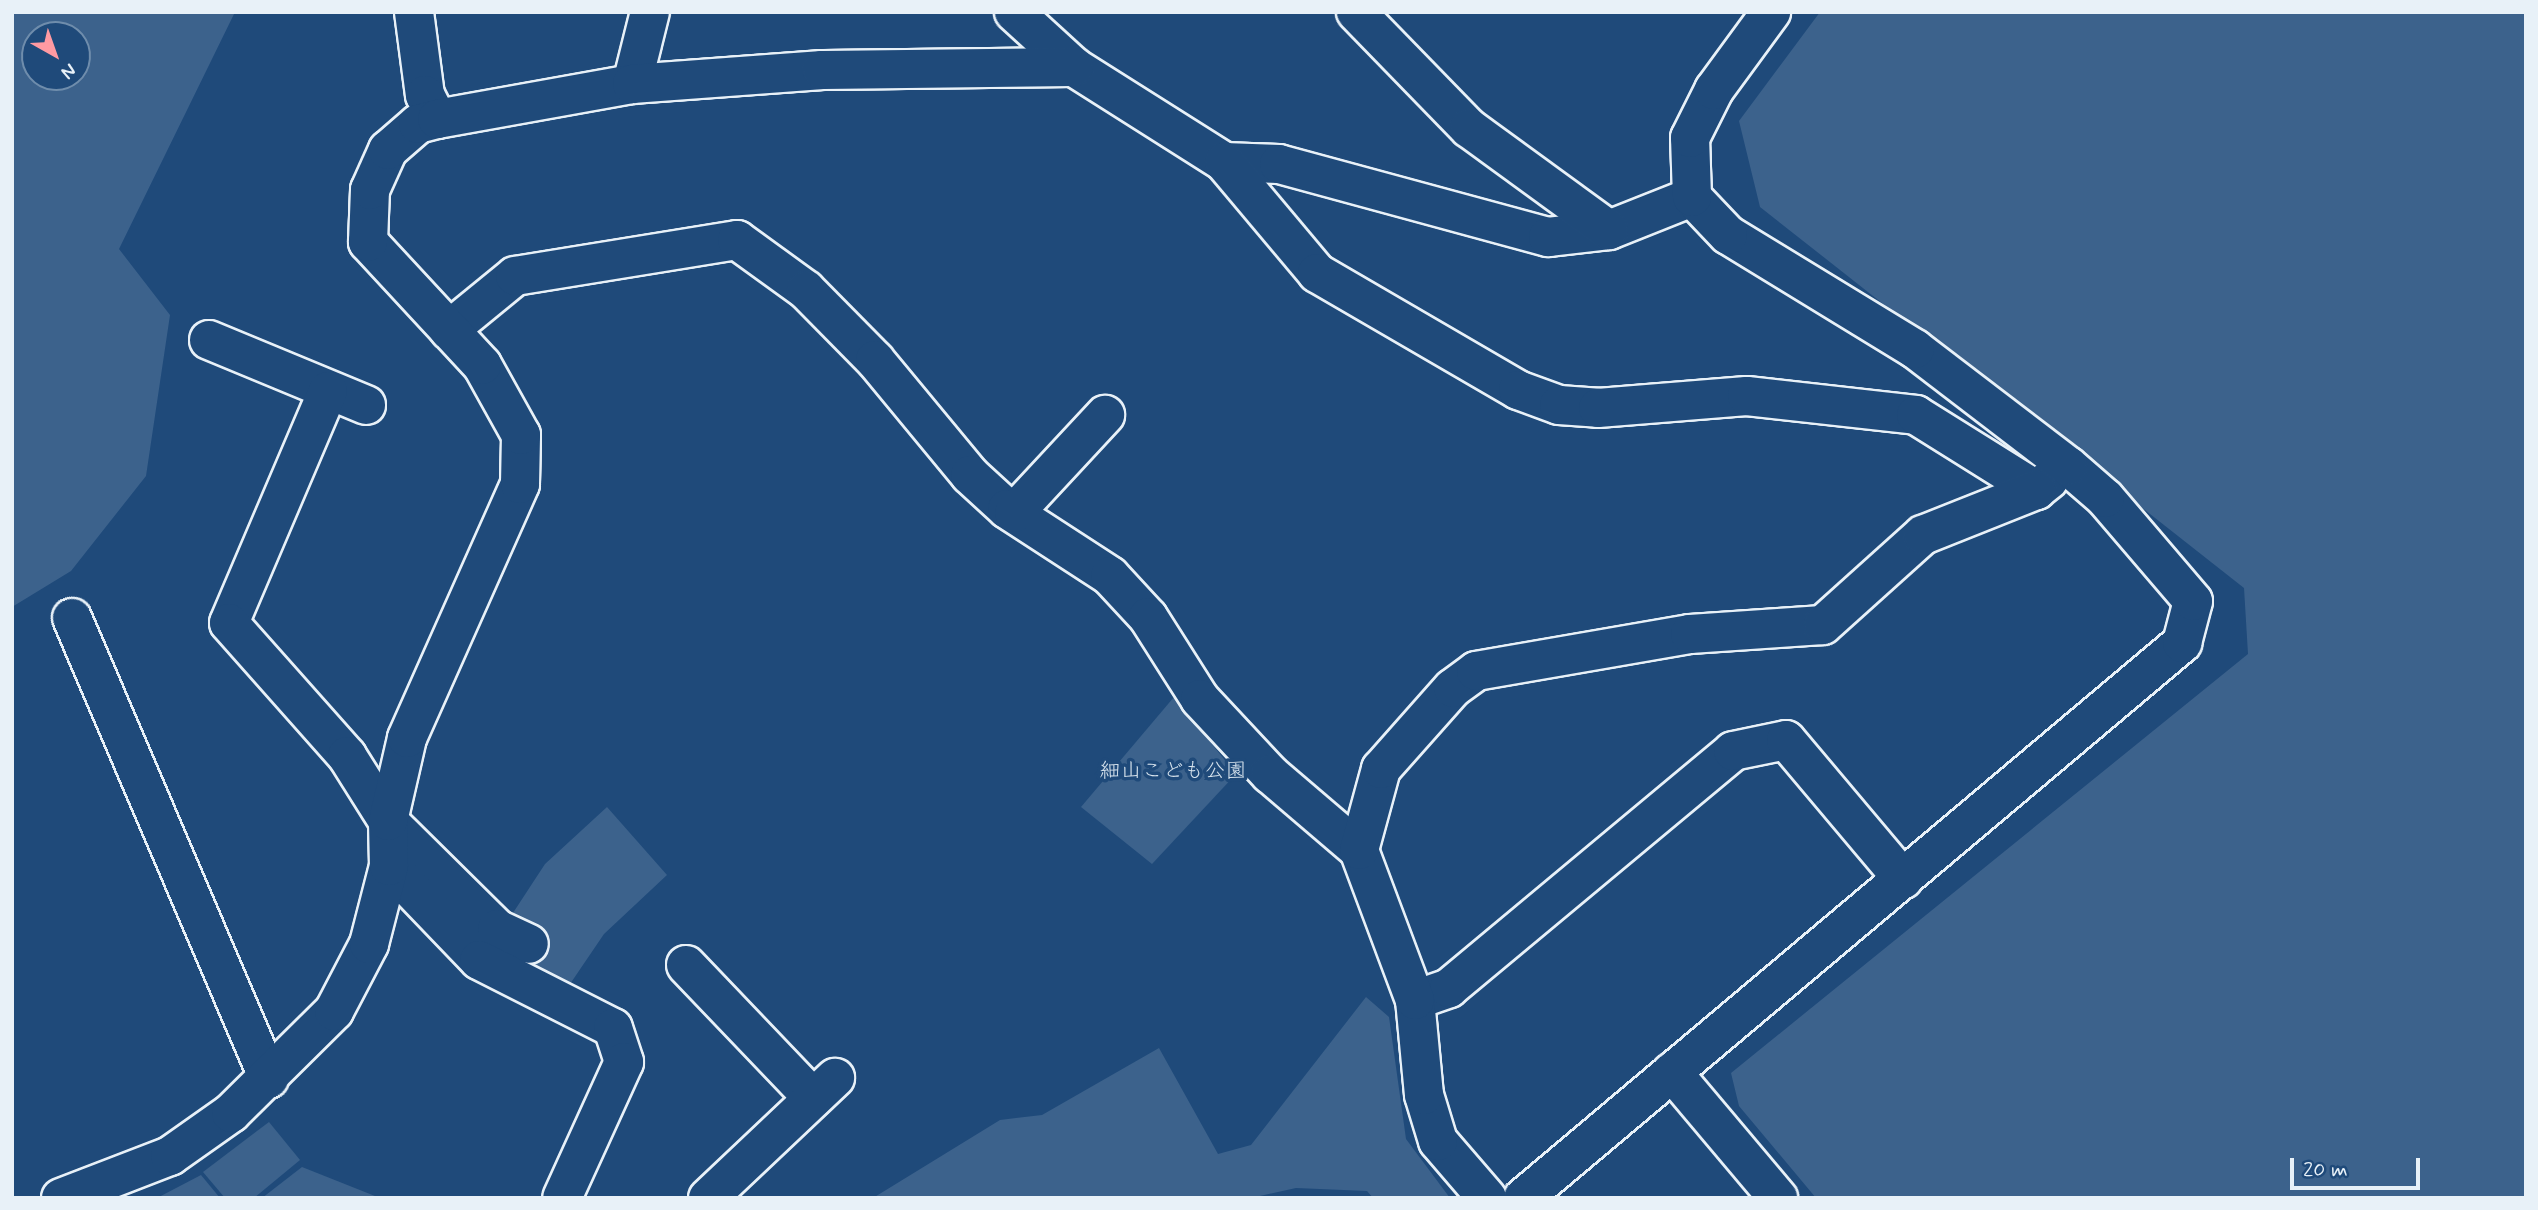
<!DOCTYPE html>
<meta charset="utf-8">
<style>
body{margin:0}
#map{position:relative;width:2538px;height:1210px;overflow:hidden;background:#1f4a7a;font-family:Mynerve,"Klee One",sans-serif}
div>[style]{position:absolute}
.green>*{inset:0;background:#3c628c}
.roads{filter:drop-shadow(2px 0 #e8f1f8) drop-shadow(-2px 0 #e8f1f8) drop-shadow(0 2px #e8f1f8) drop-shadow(0 -2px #e8f1f8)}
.minor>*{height:38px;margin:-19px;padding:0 19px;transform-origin:19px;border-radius:19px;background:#1f4a7a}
span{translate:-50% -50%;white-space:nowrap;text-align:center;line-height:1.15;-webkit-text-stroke:7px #1f4a7a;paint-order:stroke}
.park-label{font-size:21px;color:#d7e3ed}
.frame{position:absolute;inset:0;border:14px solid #e8f1f8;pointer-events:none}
.north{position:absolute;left:21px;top:21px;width:70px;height:70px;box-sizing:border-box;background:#1f4a7a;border:2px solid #6f8dac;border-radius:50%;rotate:140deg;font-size:19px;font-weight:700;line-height:28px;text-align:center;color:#e8f1f8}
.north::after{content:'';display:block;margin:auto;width:24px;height:32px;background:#ff9aa2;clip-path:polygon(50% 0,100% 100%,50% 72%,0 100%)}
.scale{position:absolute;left:2290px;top:1158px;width:130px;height:32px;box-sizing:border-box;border:4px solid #e8f1f8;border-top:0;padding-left:9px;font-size:21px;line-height:24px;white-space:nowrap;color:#e8f1f8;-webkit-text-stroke:5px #1f4a7a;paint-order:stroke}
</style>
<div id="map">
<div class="green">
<div style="clip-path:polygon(evenodd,12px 12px,235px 12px,119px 249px,170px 315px,146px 476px,71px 571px,12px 607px,12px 12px,77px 35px,77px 77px,35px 77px,35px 35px,77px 35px)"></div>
<div style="clip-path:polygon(1820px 12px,2526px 12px,2526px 1198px,1816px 1198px,1739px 1106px,1731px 1073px,2248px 654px,2244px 588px,1760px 207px,1739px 121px)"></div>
<div style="clip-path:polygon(1174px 697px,1236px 774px,1152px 864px,1081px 807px)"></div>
<div style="clip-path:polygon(607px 807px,667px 875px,604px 934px,568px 987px,524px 969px,539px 937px,509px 919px,545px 864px)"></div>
<div style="clip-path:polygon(1366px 997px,1389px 1017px,1406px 1139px,1450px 1198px,1373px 1198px,1367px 1191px,1296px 1188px,1251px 1198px,873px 1198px,1000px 1120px,1042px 1115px,1159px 1048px,1218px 1154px,1251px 1145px)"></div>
<div style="clip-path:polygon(269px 1122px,300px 1160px,254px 1198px,225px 1198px,203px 1172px)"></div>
<div style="clip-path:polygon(302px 1167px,380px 1198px,262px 1198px)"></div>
<div style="clip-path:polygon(201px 1175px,220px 1198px,157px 1198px)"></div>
</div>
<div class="roads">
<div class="minor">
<div style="left:414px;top:12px;width:84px;rotate:82.5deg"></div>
<div style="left:425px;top:95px;width:27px;rotate:63deg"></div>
<div style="left:1014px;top:12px;width:81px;rotate:42.5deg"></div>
<div style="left:1074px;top:67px;width:178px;rotate:32.3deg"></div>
<div style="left:1224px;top:162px;width:55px;rotate:2.1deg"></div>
<div style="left:1279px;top:164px;width:279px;rotate:15.2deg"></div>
<div style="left:1548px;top:237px;width:61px;rotate:-6.5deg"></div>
<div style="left:1609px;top:230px;width:89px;rotate:-21.7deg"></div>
<div style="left:1356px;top:12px;width:162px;rotate:45.8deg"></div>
<div style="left:1469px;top:128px;width:173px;rotate:36.1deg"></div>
<div style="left:632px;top:84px;width:74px;rotate:-76deg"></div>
<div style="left:1224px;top:162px;width:145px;rotate:50deg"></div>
<div style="left:1317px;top:273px;width:233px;rotate:30.2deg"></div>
<div style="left:1518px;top:390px;width:44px;rotate:20.1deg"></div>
<div style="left:1559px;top:405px;width:39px;rotate:4deg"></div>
<div style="left:1598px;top:408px;width:149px;rotate:-4.6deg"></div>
<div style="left:1747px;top:396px;width:170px;rotate:6.4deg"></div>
<div style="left:1916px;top:415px;width:142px;rotate:32deg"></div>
<div style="left:2036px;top:490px;width:16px;rotate:-38deg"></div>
<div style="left:449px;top:330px;width:85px;rotate:-39.3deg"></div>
<div style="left:515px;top:276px;width:225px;rotate:-9.2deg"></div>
<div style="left:737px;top:240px;width:85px;rotate:35.9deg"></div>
<div style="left:806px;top:290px;width:98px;rotate:45.4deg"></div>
<div style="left:875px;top:360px;width:149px;rotate:50.4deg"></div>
<div style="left:970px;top:475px;width:50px;rotate:42.6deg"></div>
<div style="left:1007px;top:509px;width:123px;rotate:33deg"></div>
<div style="left:1110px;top:576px;width:56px;rotate:47.2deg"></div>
<div style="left:1148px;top:617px;width:97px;rotate:57.6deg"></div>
<div style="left:1200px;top:699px;width:103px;rotate:47deg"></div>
<div style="left:1270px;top:774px;width:117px;rotate:40.5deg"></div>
<div style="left:209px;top:340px;width:170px;rotate:22.5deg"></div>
<div style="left:328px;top:391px;width:252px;rotate:113.1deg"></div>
<div style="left:229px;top:623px;width:178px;rotate:48.4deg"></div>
<div style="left:347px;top:756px;width:77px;rotate:57.8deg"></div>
<div style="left:388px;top:821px;width:153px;rotate:44.7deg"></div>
<div style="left:497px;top:929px;width:35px;rotate:25deg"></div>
<div style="left:1014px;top:513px;width:134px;rotate:-47.1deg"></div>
<div style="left:72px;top:618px;width:501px;rotate:66.86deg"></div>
<div style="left:389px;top:866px;width:130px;rotate:46.2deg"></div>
<div style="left:479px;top:960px;width:150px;rotate:26.9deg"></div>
<div style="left:613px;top:1028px;width:36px;rotate:72deg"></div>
<div style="left:624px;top:1062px;width:149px;rotate:114.5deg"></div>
<div style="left:686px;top:965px;width:184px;rotate:46.3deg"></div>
<div style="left:1415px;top:1000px;width:36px;rotate:-19deg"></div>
<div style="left:1449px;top:988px;width:370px;rotate:-39.8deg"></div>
<div style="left:1733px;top:751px;width:54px;rotate:-11.7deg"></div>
<div style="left:1786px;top:740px;width:182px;rotate:49.9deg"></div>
<div style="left:1672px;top:1072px;width:165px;rotate:49.9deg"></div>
<div style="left:61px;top:1198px;width:117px;rotate:-21.1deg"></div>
<div style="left:170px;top:1156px;width:75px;rotate:-35.2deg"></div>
<div style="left:231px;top:1113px;width:145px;rotate:-44.7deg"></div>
<div style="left:334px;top:1011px;width:76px;rotate:-62.4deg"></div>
<div style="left:369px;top:944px;width:81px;rotate:-75.6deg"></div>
<div style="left:389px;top:866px;width:45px;rotate:-91.3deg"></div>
<div style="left:388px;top:821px;width:85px;rotate:-77.1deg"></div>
<div style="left:407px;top:738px;width:278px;rotate:-66deg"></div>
<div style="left:520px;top:484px;width:49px;rotate:-88.8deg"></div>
<div style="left:521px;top:435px;width:80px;rotate:-119.1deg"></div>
<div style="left:482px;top:365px;width:168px;rotate:-132.8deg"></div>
<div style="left:368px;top:242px;width:52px;rotate:-87.8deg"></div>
<div style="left:370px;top:190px;width:44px;rotate:-65.8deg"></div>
<div style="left:388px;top:150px;width:40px;rotate:-41deg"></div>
<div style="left:418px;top:124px;width:20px;rotate:-15deg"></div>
<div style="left:437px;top:119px;width:198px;rotate:-10.2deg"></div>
<div style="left:632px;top:84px;width:191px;rotate:-4.2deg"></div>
<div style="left:822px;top:70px;width:252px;rotate:-0.7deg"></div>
<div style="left:708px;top:1198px;width:175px;rotate:-43.4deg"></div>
<div style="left:1487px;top:1198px;width:75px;rotate:-130.7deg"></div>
<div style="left:1438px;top:1141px;width:48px;rotate:-106.9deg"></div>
<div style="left:1424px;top:1095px;width:95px;rotate:-95.4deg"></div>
<div style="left:1415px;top:1000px;width:160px;rotate:-110.5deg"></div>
<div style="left:1359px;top:850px;width:84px;rotate:-74.8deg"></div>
<div style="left:1381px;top:769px;width:108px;rotate:-48.4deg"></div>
<div style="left:1453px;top:688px;width:29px;rotate:-36deg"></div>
<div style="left:1476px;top:671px;width:217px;rotate:-9.8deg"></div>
<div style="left:1690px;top:634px;width:133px;rotate:-3.9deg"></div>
<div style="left:1823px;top:625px;width:135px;rotate:-42deg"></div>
<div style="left:1923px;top:535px;width:122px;rotate:-21.7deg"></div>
<div style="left:1523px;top:1198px;width:862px;rotate:-40.1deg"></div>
<div style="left:2182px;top:643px;width:43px;rotate:-75.3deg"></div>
<div style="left:2193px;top:601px;width:135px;rotate:-130.5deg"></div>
<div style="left:2105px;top:498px;width:49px;rotate:-139.1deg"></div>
<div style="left:2068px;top:466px;width:193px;rotate:-142.6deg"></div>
<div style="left:1915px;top:349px;width:219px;rotate:-148.6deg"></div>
<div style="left:1728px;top:235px;width:52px;rotate:-133.5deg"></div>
<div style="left:1692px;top:197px;width:59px;rotate:-91.9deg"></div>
<div style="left:1690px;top:138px;width:54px;rotate:-63.4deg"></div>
<div style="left:1714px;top:90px;width:97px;rotate:-53.8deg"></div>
</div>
</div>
<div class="park-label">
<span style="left:1173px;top:771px">細山こども公園</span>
</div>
<div class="frame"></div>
<div class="north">N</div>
<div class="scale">20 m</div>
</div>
